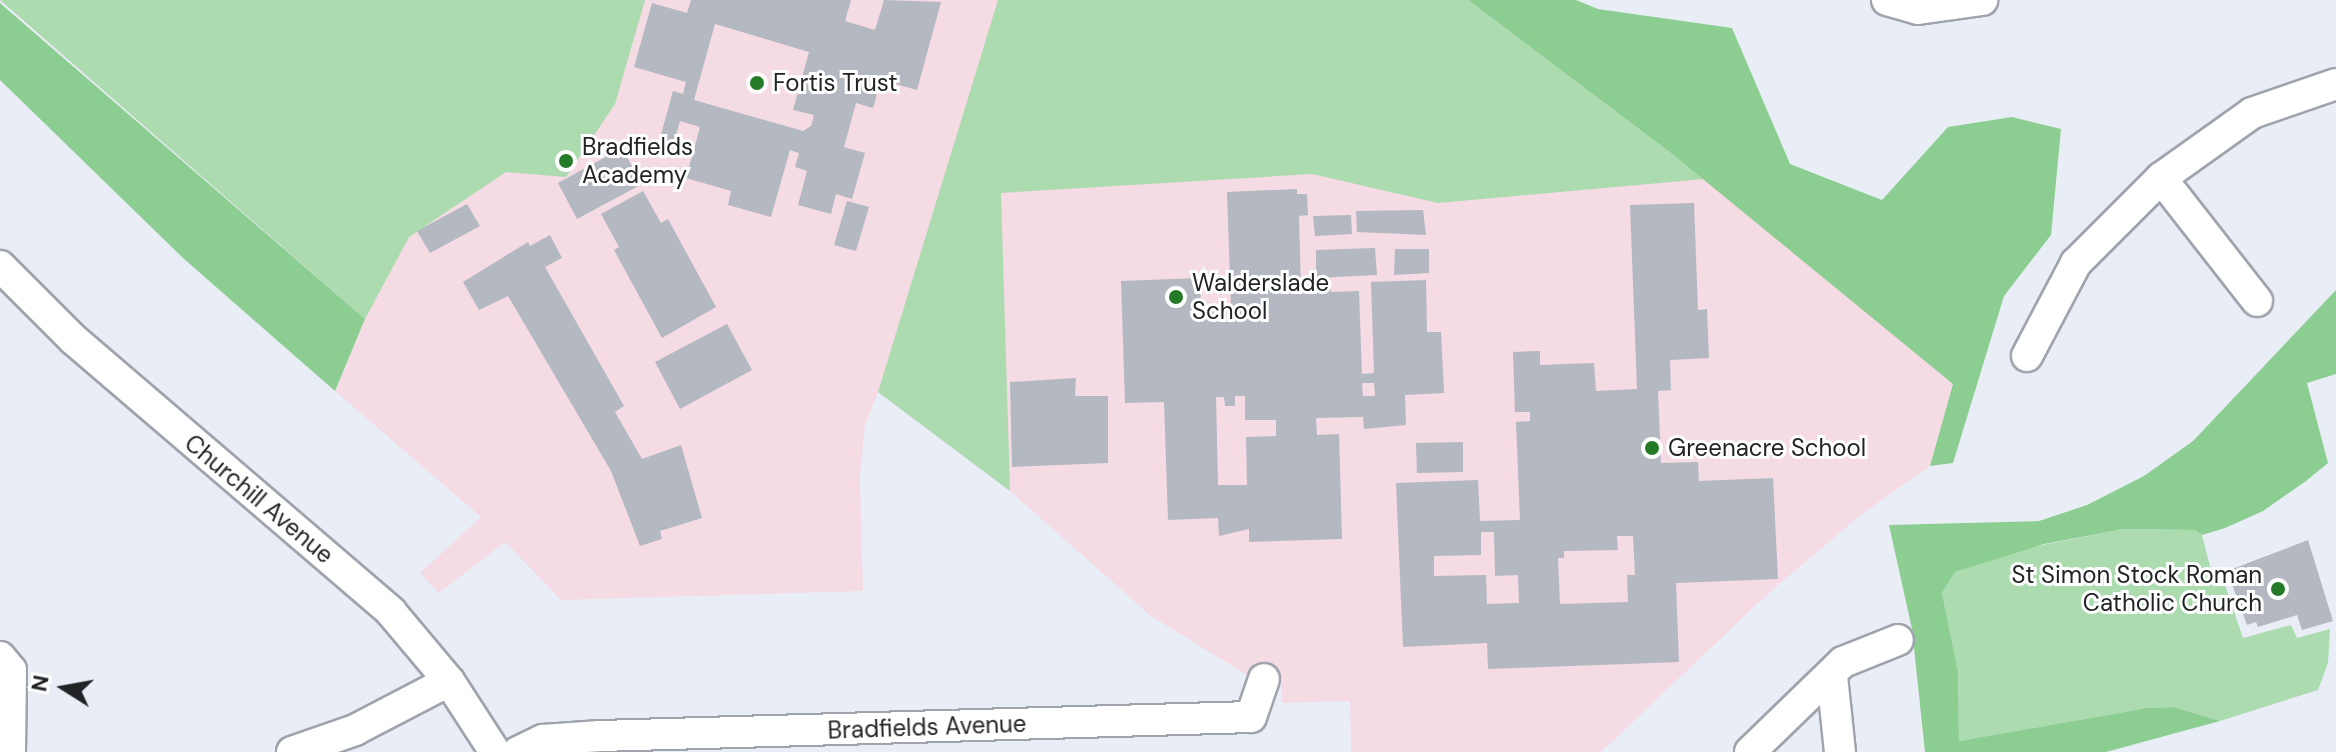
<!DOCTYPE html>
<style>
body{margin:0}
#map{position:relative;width:2336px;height:752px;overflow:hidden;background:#e9edf6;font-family:"DM Sans",sans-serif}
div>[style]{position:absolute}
.education>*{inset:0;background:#f4dbe4}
.green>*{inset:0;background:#addbb0}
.forest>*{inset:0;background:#8cce91}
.building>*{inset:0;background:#b4b8c0}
.roads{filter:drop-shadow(2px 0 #9fa3ac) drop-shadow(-2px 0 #9fa3ac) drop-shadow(0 2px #9fa3ac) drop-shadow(0 -2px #9fa3ac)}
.minor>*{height:30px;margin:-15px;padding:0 15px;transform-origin:15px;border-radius:15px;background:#fff}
.dots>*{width:22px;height:22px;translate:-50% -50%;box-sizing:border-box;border:4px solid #fff;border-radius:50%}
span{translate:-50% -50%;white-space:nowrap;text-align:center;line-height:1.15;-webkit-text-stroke:6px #fff;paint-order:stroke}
.poi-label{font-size:24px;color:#212326}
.left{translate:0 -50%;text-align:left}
.right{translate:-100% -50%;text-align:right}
.street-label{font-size:24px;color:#212326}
.north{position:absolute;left:24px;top:648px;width:80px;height:80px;-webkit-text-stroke:6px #fff;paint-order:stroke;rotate:281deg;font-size:22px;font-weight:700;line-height:32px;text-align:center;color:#212326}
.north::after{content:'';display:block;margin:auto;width:28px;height:36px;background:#212326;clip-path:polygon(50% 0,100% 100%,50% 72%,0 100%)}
</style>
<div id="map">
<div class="education">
<div style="clip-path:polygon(0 0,1468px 0,1705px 179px,1953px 384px,1930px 466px,1862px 514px,1772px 590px,1601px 752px,1351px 752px,1350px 701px,1282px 703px,1281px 676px,1247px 675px,1151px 616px,1010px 491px,878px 392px,865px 425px,860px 477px,863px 591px,561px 600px,505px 542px,439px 593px,420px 573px,481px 517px,335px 391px,365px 319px)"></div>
</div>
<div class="green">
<div style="clip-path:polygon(0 0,645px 0,615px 104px,566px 177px,506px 172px,409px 237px,365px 319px)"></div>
<div style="clip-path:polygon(998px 0,1468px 0,1705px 179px,1438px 203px,1312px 174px,1001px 193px,1010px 491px,878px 392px)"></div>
<div style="clip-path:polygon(2124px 529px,2195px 530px,2202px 535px,2213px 578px,2222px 576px,2243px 638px,2291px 625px,2297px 638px,2330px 629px,2328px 663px,2318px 690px,2220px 721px,2174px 707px,2147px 708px,1959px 741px,1958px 671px,1942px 593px,1955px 572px,2016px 550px)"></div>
</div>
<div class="forest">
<div style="clip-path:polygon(1468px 0,1576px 0,1598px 9px,1732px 28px,1790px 164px,1882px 200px,1948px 127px,2012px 117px,2061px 129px,2051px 235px,2004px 296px,1953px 463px,1930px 466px,1953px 384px,1676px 157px)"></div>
<div style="clip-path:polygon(0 3px,365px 319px,335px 391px,183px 258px,0 80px)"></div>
<div style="clip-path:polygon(2336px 290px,2336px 374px,2307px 383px,2328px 463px,2306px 481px,2263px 511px,2225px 528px,2202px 535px,2195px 530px,2124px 529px,2044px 544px,1955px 572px,1942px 593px,1958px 671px,1959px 741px,2147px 708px,2174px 707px,2220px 721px,2106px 752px,1925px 752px,1912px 629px,1889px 525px,2039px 521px,2087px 505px,2144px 476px,2193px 441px)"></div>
</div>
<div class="building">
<div style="clip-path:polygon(evenodd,691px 0,851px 0,845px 21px,875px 30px,884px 0,941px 2px,917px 90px,881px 80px,873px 108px,856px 103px,844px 147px,865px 153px,852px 199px,836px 194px,831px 214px,798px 205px,807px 171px,795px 167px,799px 153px,790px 150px,771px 217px,728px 205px,731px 191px,686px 178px,700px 127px,680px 121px,673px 146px,659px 142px,673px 91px,683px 94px,686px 82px,634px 67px,652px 3px,687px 13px,691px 0,715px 24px,809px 52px,793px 110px,814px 115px,811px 126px,803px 131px,694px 100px,715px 24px)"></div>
<div style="clip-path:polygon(622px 148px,642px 184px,577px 219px,558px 183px)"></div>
<div style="clip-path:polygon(evenodd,1297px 189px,1297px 194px,1307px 194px,1308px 215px,1299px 216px,1301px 293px,1311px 292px,1311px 285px,1330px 284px,1331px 292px,1359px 291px,1362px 374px,1374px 373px,1371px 282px,1426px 280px,1427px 332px,1441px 332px,1444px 393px,1405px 395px,1406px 425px,1364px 429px,1363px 417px,1316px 418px,1317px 435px,1339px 434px,1342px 539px,1249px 542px,1249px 529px,1219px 536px,1218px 518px,1168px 520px,1164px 402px,1125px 403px,1121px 281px,1200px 278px,1201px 306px,1231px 305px,1227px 192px,1297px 189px,1362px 383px,1374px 383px,1375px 396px,1363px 396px,1362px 383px,1297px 189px,1235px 396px,1245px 396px,1245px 420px,1276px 420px,1276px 436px,1246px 437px,1247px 485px,1218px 485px,1216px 397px,1224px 397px,1225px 406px,1235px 406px,1235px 396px)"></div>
<div style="clip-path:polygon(643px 191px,661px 223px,668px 219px,716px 307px,662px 338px,614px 250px,619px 247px,601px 214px)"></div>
<div style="clip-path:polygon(847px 201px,869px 207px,856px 251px,834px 245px)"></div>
<div style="clip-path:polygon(evenodd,1694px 203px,1698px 310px,1707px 309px,1709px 358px,1670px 360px,1671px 390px,1658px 391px,1661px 463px,1698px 462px,1699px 481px,1773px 478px,1778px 579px,1676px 583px,1679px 662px,1488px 669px,1487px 643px,1403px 647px,1396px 483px,1478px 480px,1480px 521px,1520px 520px,1516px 422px,1530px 421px,1530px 412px,1515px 412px,1513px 352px,1540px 351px,1540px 365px,1594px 363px,1596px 391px,1637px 389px,1630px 205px,1694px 203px,1481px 532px,1494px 532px,1495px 576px,1518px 575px,1519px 603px,1487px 604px,1486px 575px,1434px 576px,1434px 556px,1481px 555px,1481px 532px,1694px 203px,1617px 536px,1633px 536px,1635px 575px,1627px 575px,1628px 602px,1560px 604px,1558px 558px,1564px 558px,1564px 551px,1618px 550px,1617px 536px)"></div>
<div style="clip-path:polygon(467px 204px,480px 226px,430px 253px,417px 231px)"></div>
<div style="clip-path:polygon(1423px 210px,1426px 235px,1357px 232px,1356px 211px)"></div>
<div style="clip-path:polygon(1351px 215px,1352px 234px,1315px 236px,1313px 216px)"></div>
<div style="clip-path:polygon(550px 235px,562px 258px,545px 267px,624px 406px,615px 412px,642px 459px,681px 445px,702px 518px,660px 531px,662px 539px,640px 546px,611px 471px,508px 296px,479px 310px,463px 282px,528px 242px,530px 246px)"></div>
<div style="clip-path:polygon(1375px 248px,1377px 275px,1316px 278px,1316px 250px)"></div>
<div style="clip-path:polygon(1395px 249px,1429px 249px,1429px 273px,1394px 275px)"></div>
<div style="clip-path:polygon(727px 324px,752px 370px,680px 409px,655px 362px)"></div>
<div style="clip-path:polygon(1076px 378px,1075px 396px,1108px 396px,1108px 463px,1012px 467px,1010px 382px)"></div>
<div style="clip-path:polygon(1463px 442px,1463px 472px,1417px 473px,1416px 443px)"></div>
<div style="clip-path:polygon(2308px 540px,2333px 621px,2302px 630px,2297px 615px,2258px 627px,2256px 622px,2247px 625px,2227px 571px)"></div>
</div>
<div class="roads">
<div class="minor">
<div style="left:1887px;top:0;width:32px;rotate:16deg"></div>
<div style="left:1918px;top:9px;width:65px;rotate:-8deg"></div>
<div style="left:2161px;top:178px;width:156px;rotate:52deg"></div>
<div style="left:0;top:266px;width:103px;rotate:45deg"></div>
<div style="left:73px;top:339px;width:419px;rotate:40.6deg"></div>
<div style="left:391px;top:612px;width:90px;rotate:50deg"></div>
<div style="left:449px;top:681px;width:85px;rotate:57.1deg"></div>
<div style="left:2027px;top:356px;width:105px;rotate:-62.2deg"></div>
<div style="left:2076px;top:263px;width:120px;rotate:-45deg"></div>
<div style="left:2161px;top:178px;width:112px;rotate:-35.5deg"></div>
<div style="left:2252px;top:113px;width:89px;rotate:-19deg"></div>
<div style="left:0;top:657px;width:17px;rotate:50deg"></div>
<div style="left:11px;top:670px;width:82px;rotate:90.7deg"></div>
<div style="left:1832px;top:676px;width:76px;rotate:84deg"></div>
<div style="left:292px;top:752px;width:67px;rotate:-19.2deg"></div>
<div style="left:355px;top:730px;width:106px;rotate:-27.5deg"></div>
<div style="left:518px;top:752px;width:28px;rotate:-26deg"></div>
<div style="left:543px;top:740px;width:57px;rotate:-4deg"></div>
<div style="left:600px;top:736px;width:651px;rotate:-1.67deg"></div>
<div style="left:1251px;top:717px;width:40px;rotate:-71.1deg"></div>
<div style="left:1750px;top:752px;width:129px;rotate:-44.1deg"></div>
<div style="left:1843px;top:662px;width:59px;rotate:-21.8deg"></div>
</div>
</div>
<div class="dots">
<div style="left:757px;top:83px;background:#247a27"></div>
<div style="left:566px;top:161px;background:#247a27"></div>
<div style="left:1176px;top:297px;background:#247a27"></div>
<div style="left:1652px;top:448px;background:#247a27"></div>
<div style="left:2278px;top:589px;background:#247a27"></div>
</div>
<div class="poi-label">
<span class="left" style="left:773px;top:83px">Fortis Trust</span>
<span class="left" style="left:582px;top:161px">Bradfields<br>Academy</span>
<span class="left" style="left:1192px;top:297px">Walderslade<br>School</span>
<span class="left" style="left:1668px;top:448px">Greenacre School</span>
<span class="right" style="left:2262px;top:589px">St Simon Stock Roman<br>Catholic Church</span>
</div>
<div class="street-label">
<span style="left:259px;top:499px;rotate:40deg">Churchill Avenue</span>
<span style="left:927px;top:727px;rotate:-2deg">Bradfields Avenue</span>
</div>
<div class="north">N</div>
</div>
